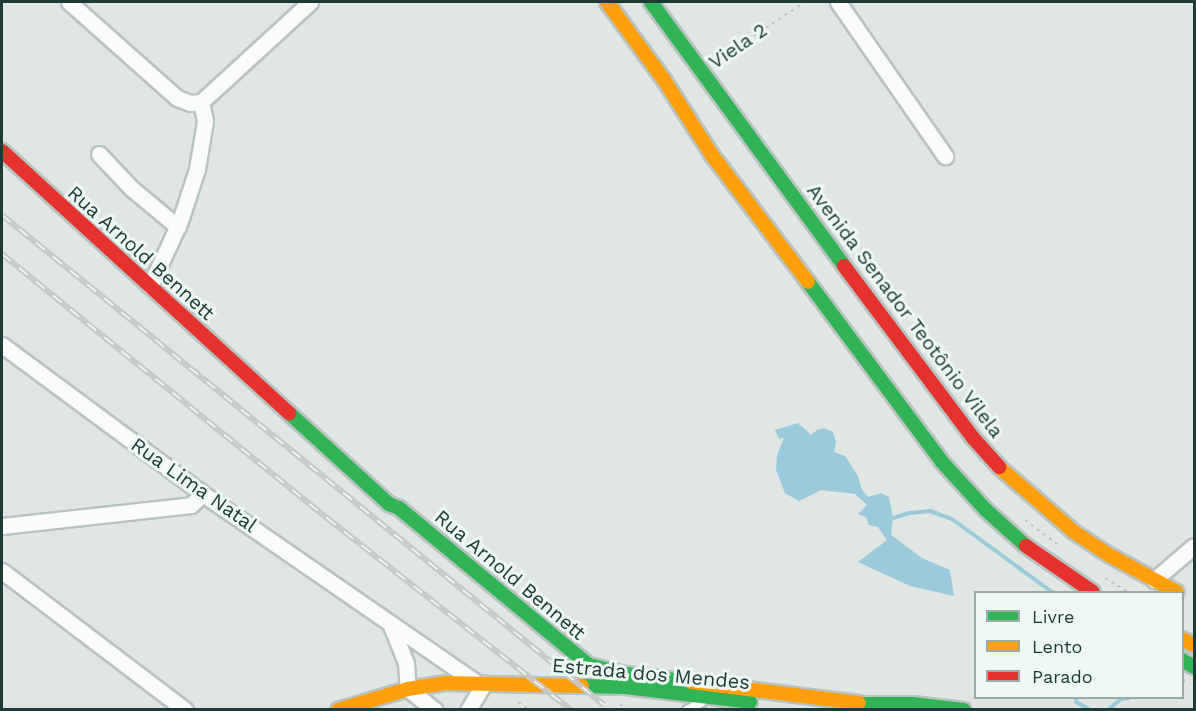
<!DOCTYPE html>
<meta charset="utf-8">
<style>
body{margin:0}
#map{position:relative;width:1196px;height:711px;overflow:hidden;background:#e0e6e4;font-family:"Work Sans",sans-serif}
div>[style]{position:absolute}
.water>*{inset:0;background:#9bcada}
.stream>*{height:4px;margin:-2px;padding:0 2px;transform-origin:2px;border-radius:2px;background:#9bcada}
.path>*{height:2px;margin-top:-1px;transform-origin:0;background:repeating-linear-gradient(90deg,#bec7c6 0 3px,transparent 0 7.5px)}
.roads{filter:drop-shadow(2px 0 #b9c3c1) drop-shadow(-2px 0 #b9c3c1) drop-shadow(0 2px #b9c3c1) drop-shadow(0 -2px #b9c3c1)}
.lane>*{height:8px;margin:-4px;padding:0 4px;transform-origin:4px;border-radius:4px;background:#fafbfb}
.street>*{height:15px;margin:-7.5px;padding:0 7.5px;transform-origin:7.5px;border-radius:7.5px;background:#fafbfb}
.fast>*{height:14px;margin:-7px;padding:0 7px;transform-origin:7px;border-radius:7px;background:#30b455}
.slow>*{height:14px;margin:-7px;padding:0 7px;transform-origin:7px;border-radius:7px;background:#ff9f0a}
.jam>*{height:14px;margin:-7px;padding:0 7px;transform-origin:7px;border-radius:7px;background:#e5322d}
.rail>*{height:6px;margin-top:-3px;transform-origin:0;background:repeating-linear-gradient(90deg,#edf7f3 0 11px,#c5c9c8 0 22px);box-sizing:border-box;border-block:2px solid #c5c9c8}
span{translate:-50% -50%;white-space:nowrap;text-align:center;line-height:1.15;-webkit-text-stroke:6px #edf7f3;paint-order:stroke}
.street-label{font-size:20px;color:#1d3a36}
.frame{position:absolute;inset:0;border:3px solid #1d3a36;pointer-events:none}
.legend{position:absolute;left:974px;top:591px;width:210px;height:108px;box-sizing:border-box;background:#edf7f3;border:2px solid #9aaba7;margin:0;padding:8px 10px;list-style:none;font-size:18px;color:#1d3a36}
.legend li{display:flex;align-items:center;gap:12px;height:30px}
.legend b{width:30px;border:2px solid #9aaba7}
</style>
<div id="map">
<div class="water">
<div style="clip-path:polygon(798px 423px,811px 435px,817px 430px,824px 428px,833px 432px,836px 442px,834px 452px,845px 456px,858px 476px,862px 490px,868px 497px,881px 493px,889px 497px,893px 518px,891px 535px,922px 558px,950px 570px,954px 596px,910px 586px,858px 562px,887px 540px,878px 527px,869px 525px,866px 517px,858px 514px,867px 505px,855px 494px,821px 490px,799px 501px,785px 493px,776px 470px,777px 455px,784px 438px,779px 439px,775px 430px)"></div>
</div>
<div class="stream">
<div style="left:893px;top:518px;width:17px;rotate:-17deg"></div>
<div style="left:909px;top:513px;width:21px;rotate:-5deg"></div>
<div style="left:930px;top:511px;width:23px;rotate:20deg"></div>
<div style="left:952px;top:519px;width:124px;rotate:36.1deg"></div>
<div style="left:1182px;top:681px;width:1px"></div>
<div style="left:1076px;top:698px;width:4px;rotate:90deg"></div>
<div style="left:1076px;top:702px;width:17px;rotate:28deg"></div>
<div style="left:1108px;top:710px;width:17px;rotate:-40deg"></div>
<div style="left:1121px;top:699px;width:8px;rotate:-7deg"></div>
</div>
<div class="path">
<div style="left:716px;top:61px;width:107px;rotate:-33.5deg"></div>
<div style="left:1025px;top:520px;width:45px;rotate:36.9deg"></div>
<div style="left:1105px;top:578px;width:27px;rotate:31deg"></div>
<div style="left:518px;top:702px;width:14px;rotate:34deg"></div>
<div style="left:620px;top:704px;width:9px;rotate:41deg"></div>
</div>
<div class="roads">
<div class="lane">
<div style="left:687px;top:710px;width:16px;rotate:-27deg"></div>
</div>
<div class="street">
<div style="left:69px;top:2px;width:144px;rotate:41.6deg"></div>
<div style="left:177px;top:98px;width:14px;rotate:21deg"></div>
<div style="left:190px;top:103px;width:11px;rotate:-5deg"></div>
<div style="left:201px;top:102px;width:148px;rotate:-42.5deg"></div>
<div style="left:838px;top:2px;width:188px;rotate:55.2deg"></div>
<div style="left:99px;top:154px;width:47px;rotate:46.7deg"></div>
<div style="left:131px;top:188px;width:61px;rotate:39.7deg"></div>
<div style="left:150px;top:286px;width:72px;rotate:-65.2deg"></div>
<div style="left:180px;top:221px;width:55px;rotate:-71.9deg"></div>
<div style="left:197px;top:169px;width:49px;rotate:-80.5deg"></div>
<div style="left:205px;top:121px;width:19px;rotate:-102deg"></div>
<div style="left:2px;top:345px;width:250px;rotate:36.5deg"></div>
<div style="left:203px;top:494px;width:331px;rotate:34.6deg"></div>
<div style="left:2px;top:526px;width:190px;rotate:-6.3deg"></div>
<div style="left:191px;top:505px;width:16px;rotate:-43deg"></div>
<div style="left:2px;top:571px;width:230px;rotate:37.2deg"></div>
<div style="left:1154px;top:580px;width:52px;rotate:-40.4deg"></div>
<div style="left:390px;top:623px;width:43px;rotate:68.2deg"></div>
<div style="left:406px;top:663px;width:26px;rotate:86deg"></div>
<div style="left:408px;top:689px;width:34px;rotate:38deg"></div>
<div style="left:468px;top:710px;width:31px;rotate:-59deg"></div>
</div>
<div class="fast">
<div style="left:651px;top:2px;width:327px;rotate:53.8deg"></div>
<div style="left:808px;top:282px;width:224px;rotate:53.3deg"></div>
<div style="left:942px;top:462px;width:65px;rotate:47.5deg"></div>
<div style="left:986px;top:510px;width:54px;rotate:42deg"></div>
<div style="left:289px;top:413px;width:135px;rotate:42.3deg"></div>
<div style="left:389px;top:504px;width:11px;rotate:22deg"></div>
<div style="left:399px;top:508px;width:246px;rotate:39.6deg"></div>
<div style="left:589px;top:665px;width:38px;rotate:14deg"></div>
<div style="left:626px;top:674px;width:65px;rotate:7deg"></div>
<div style="left:1182px;top:660px;width:14px;rotate:30deg"></div>
<div style="left:582px;top:686px;width:43px;rotate:1.3deg"></div>
<div style="left:625px;top:687px;width:126px;rotate:6.8deg"></div>
<div style="left:847px;top:704px;width:66px"></div>
<div style="left:913px;top:704px;width:51px;rotate:6.7deg"></div>
</div>
<div class="slow">
<div style="left:607px;top:2px;width:97px;rotate:53.8deg"></div>
<div style="left:664px;top:80px;width:89px;rotate:57.4deg"></div>
<div style="left:712px;top:155px;width:159px;rotate:52.9deg"></div>
<div style="left:999px;top:467px;width:99px;rotate:40.9deg"></div>
<div style="left:1074px;top:532px;width:42px;rotate:33.3deg"></div>
<div style="left:1109px;top:555px;width:77px;rotate:28.6deg"></div>
<div style="left:1182px;top:639px;width:13px;rotate:27deg"></div>
<div style="left:691px;top:682px;width:169px;rotate:7.1deg"></div>
<div style="left:338px;top:710px;width:73px;rotate:-16.7deg"></div>
<div style="left:408px;top:689px;width:39px;rotate:-9deg"></div>
<div style="left:447px;top:683px;width:135px;rotate:1.3deg"></div>
</div>
<div class="jam">
<div style="left:2px;top:151px;width:389px;rotate:42.4deg"></div>
<div style="left:844px;top:266px;width:216px;rotate:53.1deg"></div>
<div style="left:974px;top:439px;width:38px;rotate:48deg"></div>
<div style="left:1026px;top:546px;width:81px;rotate:34.5deg"></div>
</div>
</div>
<div class="rail">
<div style="left:2px;top:215px;width:776px;rotate:39.14deg"></div>
<div style="left:2px;top:254px;width:419px;rotate:39.1deg"></div>
<div style="left:327px;top:518px;width:310px;rotate:38.2deg"></div>
</div>
<div class="street-label">
<span style="left:738px;top:46px;rotate:-34deg">Viela 2</span>
<span style="left:141px;top:253px;rotate:42deg">Rua Arnold Bennett</span>
<span style="left:905px;top:311px;rotate:53deg">Avenida Senador Teotônio Vilela</span>
<span style="left:194px;top:485px;rotate:35deg">Rua Lima Natal</span>
<span style="left:510px;top:575px;rotate:40deg">Rua Arnold Bennett</span>
<span style="left:651px;top:674px;rotate:5deg">Estrada dos Mendes</span>
</div>
<div class="frame"></div>
<ul class="legend">
<li><b style="height:8px;background:#30b455"></b>Livre</li>
<li><b style="height:8px;background:#ff9f0a"></b>Lento</li>
<li><b style="height:8px;background:#e5322d"></b>Parado</li>
</ul>
</div>
